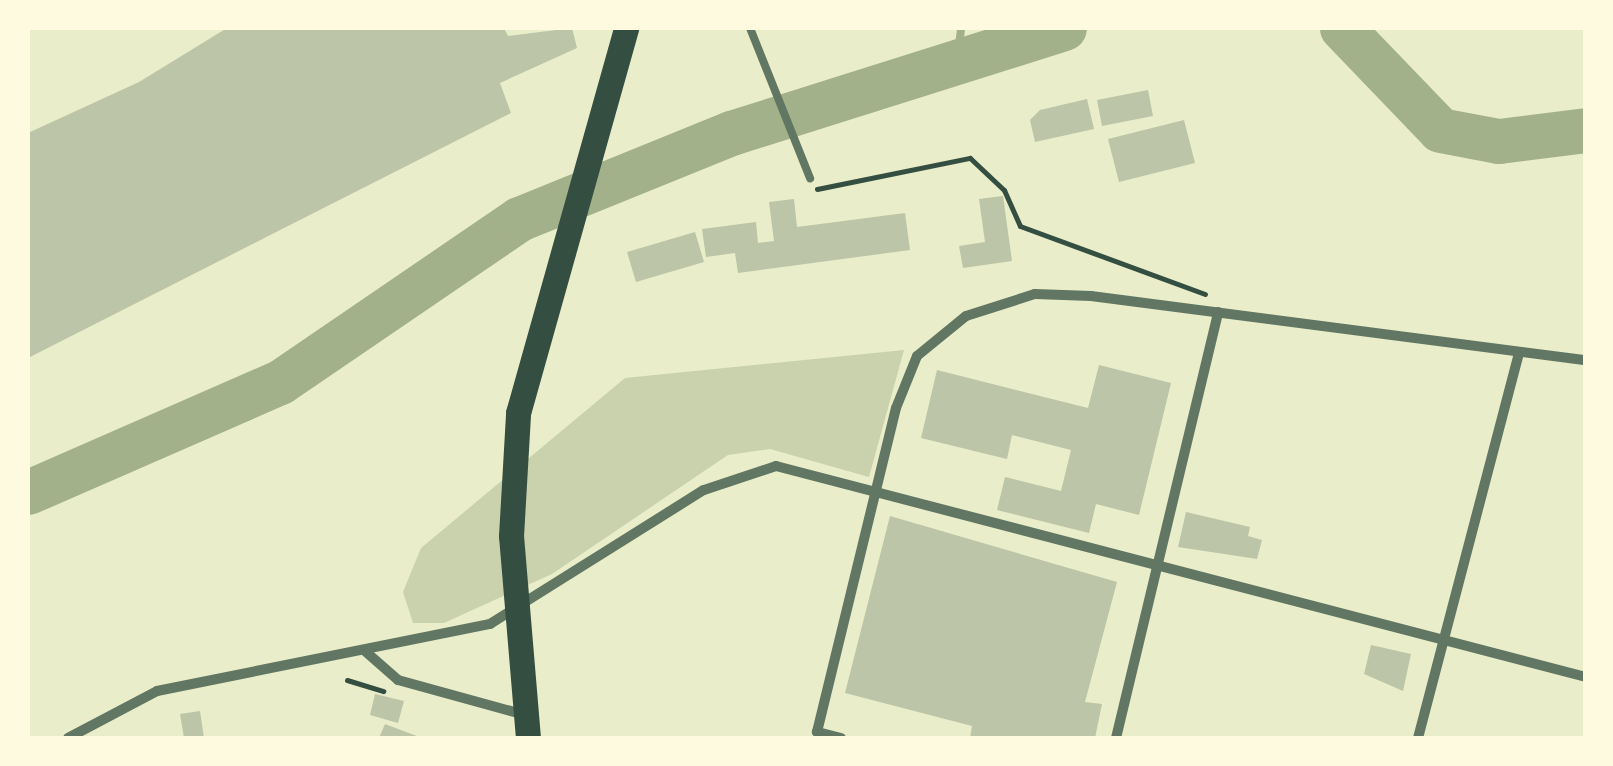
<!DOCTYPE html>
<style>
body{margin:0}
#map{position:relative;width:1613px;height:766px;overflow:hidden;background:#e9edc9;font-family:"Open Sans",sans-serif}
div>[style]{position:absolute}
.green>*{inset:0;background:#cad2ad}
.stream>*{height:8px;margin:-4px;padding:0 4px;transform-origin:4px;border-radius:4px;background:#a3b18a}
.river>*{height:45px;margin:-22.5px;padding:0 22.5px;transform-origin:22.5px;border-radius:22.5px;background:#a3b18a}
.building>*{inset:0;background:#bcc5a7}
.path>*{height:5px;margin:-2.5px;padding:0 2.5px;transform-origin:2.5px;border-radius:2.5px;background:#344e41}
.service>*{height:8px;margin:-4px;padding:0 4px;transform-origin:4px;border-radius:4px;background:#617663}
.minor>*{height:10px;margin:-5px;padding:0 5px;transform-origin:5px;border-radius:5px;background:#617663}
.primary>*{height:25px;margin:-12.5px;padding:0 12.5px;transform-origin:12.5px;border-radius:12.5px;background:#344e41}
span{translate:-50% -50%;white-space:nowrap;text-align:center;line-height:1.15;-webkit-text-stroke:8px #fefae0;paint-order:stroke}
.frame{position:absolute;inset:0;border:30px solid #fefae0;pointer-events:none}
</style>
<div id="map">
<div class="green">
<div style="clip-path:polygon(904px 350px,869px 477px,770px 449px,728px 455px,552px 574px,444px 623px,413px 623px,403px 592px,421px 548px,625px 378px)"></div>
</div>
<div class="stream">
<div style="left:957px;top:62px;width:34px;rotate:-83deg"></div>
</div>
<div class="river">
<div style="left:1342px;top:28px;width:141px;rotate:46.1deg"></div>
<div style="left:1440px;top:130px;width:60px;rotate:10.6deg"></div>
<div style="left:1499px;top:141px;width:88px;rotate:-7.2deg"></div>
<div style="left:28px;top:492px;width:275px;rotate:-23.6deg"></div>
<div style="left:280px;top:382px;width:289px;rotate:-34.3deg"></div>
<div style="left:519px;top:219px;width:229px;rotate:-22.1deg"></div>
<div style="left:731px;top:133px;width:349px;rotate:-17.5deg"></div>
</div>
<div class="building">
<div style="clip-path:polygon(227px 28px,504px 28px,508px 36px,572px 28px,577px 48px,500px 83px,511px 113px,28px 358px,28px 133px,139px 82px)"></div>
<div style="clip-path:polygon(1148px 90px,1153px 116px,1102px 126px,1097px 100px)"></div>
<div style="clip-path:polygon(1087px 99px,1094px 129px,1035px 142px,1030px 120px,1040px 110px)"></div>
<div style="clip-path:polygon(1184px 120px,1195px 163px,1119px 182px,1108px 139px)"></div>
<div style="clip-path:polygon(1003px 196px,1012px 261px,963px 268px,959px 246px,985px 242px,979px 199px)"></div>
<div style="clip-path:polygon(794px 199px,797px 227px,905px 213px,910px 250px,738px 273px,735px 253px,706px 257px,702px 229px,756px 222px,758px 243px,774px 241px,769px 202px)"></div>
<div style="clip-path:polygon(695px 232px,704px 262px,636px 282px,627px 252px)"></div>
<div style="clip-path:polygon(1099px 365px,1171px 383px,1139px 515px,1096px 504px,1089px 533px,997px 510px,1005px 477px,1061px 491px,1071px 450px,1012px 435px,1007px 459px,921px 438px,937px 370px,1088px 408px)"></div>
<div style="clip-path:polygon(1186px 512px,1250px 527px,1248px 536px,1262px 540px,1257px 559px,1178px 547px)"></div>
<div style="clip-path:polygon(890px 516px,1117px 582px,1085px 702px,1102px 704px,1095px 738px,970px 738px,972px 726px,845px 693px)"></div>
<div style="clip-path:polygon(1371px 645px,1411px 654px,1403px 691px,1364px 674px)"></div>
<div style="clip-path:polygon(375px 694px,404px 701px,398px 723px,370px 715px)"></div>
<div style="clip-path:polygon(200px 711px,204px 738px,184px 738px,180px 714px)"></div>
<div style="clip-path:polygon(385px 724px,422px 738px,379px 738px)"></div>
</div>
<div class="path">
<div style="left:817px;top:189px;width:156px;rotate:-11.5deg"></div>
<div style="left:970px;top:158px;width:47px;rotate:43.3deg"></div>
<div style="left:1004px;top:190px;width:39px;rotate:66deg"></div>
<div style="left:1020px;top:226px;width:197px;rotate:20.2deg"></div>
<div style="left:347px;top:680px;width:38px;rotate:17deg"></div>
</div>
<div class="service">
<div style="left:750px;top:28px;width:162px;rotate:68.2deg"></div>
</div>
<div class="minor">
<div style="left:365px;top:651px;width:44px;rotate:41.3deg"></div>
<div style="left:398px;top:680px;width:132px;rotate:15.4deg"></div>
<div style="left:68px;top:738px;width:101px;rotate:-27.8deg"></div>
<div style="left:157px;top:691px;width:340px;rotate:-11.4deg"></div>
<div style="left:490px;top:624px;width:252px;rotate:-32.1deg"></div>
<div style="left:704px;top:490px;width:76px;rotate:-18.4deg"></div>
<div style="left:776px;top:466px;width:837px;rotate:14.6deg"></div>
<div style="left:841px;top:738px;width:25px;rotate:-166deg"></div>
<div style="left:817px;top:732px;width:333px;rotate:-76.3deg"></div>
<div style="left:896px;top:408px;width:56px;rotate:-68deg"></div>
<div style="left:917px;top:356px;width:63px;rotate:-39.2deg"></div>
<div style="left:966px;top:316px;width:72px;rotate:-17.7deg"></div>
<div style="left:1035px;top:294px;width:56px;rotate:2deg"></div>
<div style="left:1091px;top:296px;width:499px;rotate:7.4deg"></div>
<div style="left:1116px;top:738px;width:438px;rotate:-76.5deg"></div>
<div style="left:1418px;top:738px;width:395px;rotate:-75.3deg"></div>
</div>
<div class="primary">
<div style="left:528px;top:738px;width:203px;rotate:-94.8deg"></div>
<div style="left:511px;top:536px;width:123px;rotate:-86.7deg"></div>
<div style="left:518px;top:413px;width:400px;rotate:-74.3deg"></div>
</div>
<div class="frame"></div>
</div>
